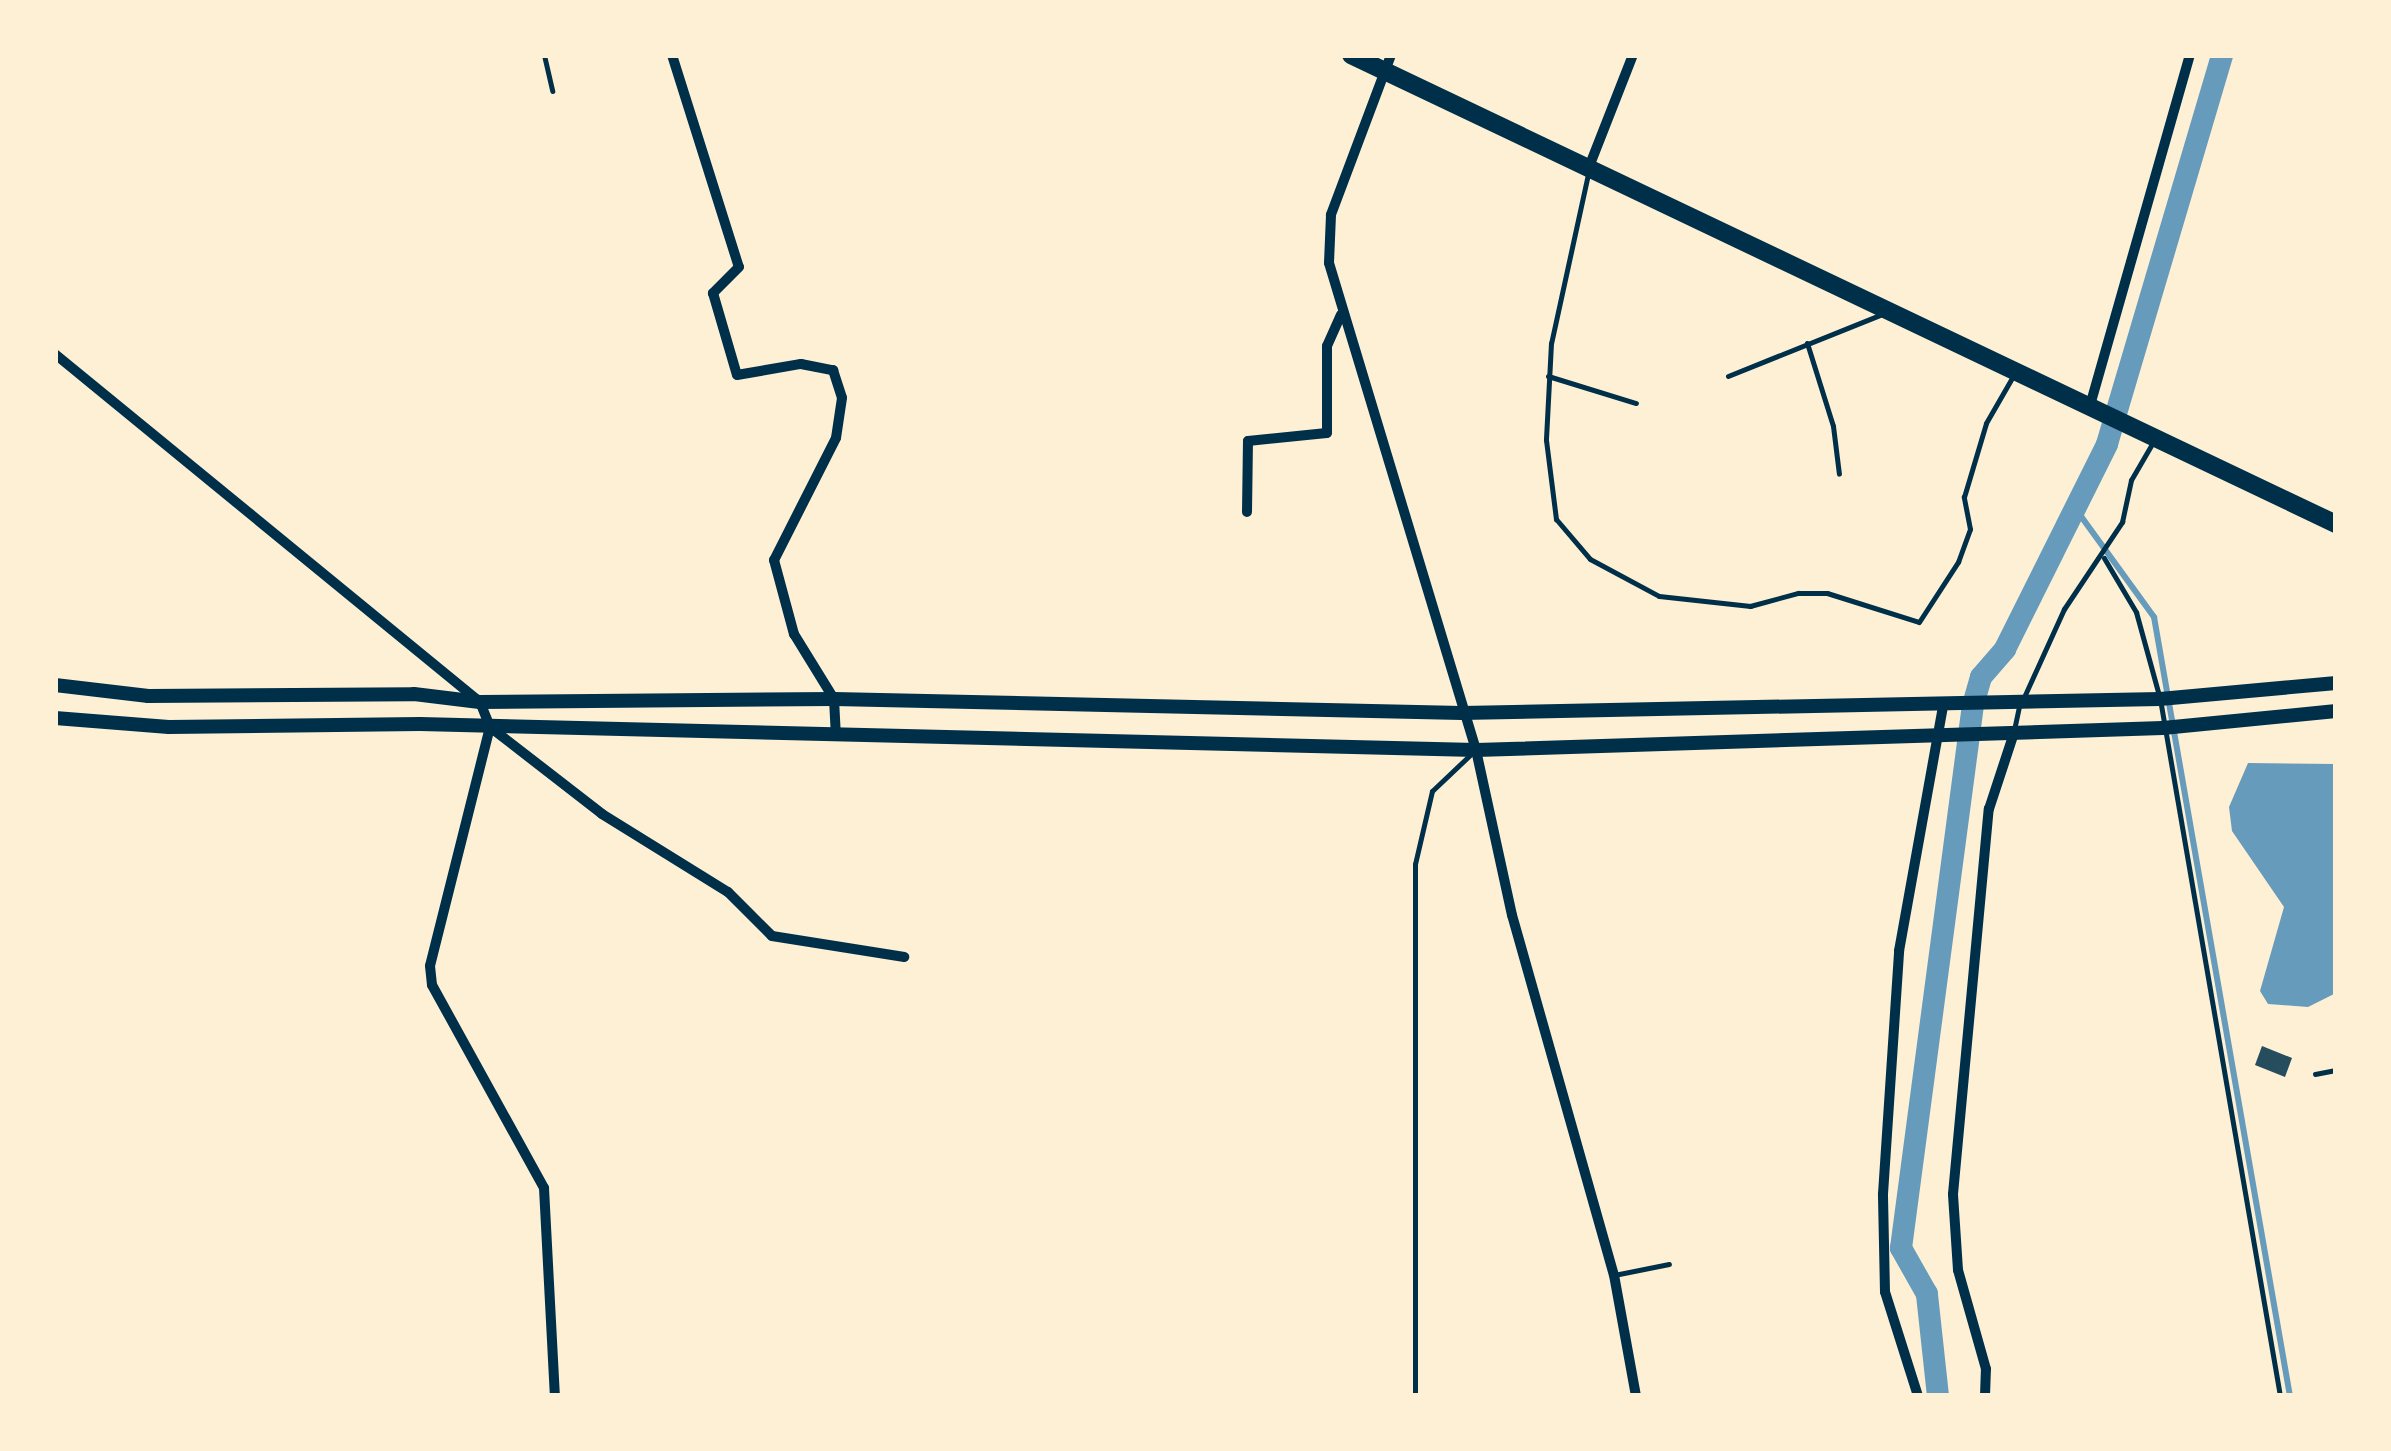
<!DOCTYPE html>
<style>
body{margin:0}
#map{position:relative;width:2391px;height:1451px;overflow:hidden;background:#fdf0d5;font-family:"Source Serif 4",serif}
div>[style]{position:absolute}
.water>*{inset:0;background:#669bbc}
.stream>*{height:6px;margin:-3px;padding:0 3px;transform-origin:3px;border-radius:3px;background:#669bbc}
.canal>*{height:22px;margin:-11px;padding:0 11px;transform-origin:11px;border-radius:11px;background:#669bbc}
.building>*{inset:0;background:#264d5e}
.service>*{height:5px;margin:-2.5px;padding:0 2.5px;transform-origin:2.5px;border-radius:2.5px;background:#003049}
.minor>*{height:10px;margin:-5px;padding:0 5px;transform-origin:5px;border-radius:5px;background:#003049}
.tertiary>*{height:14px;margin:-7px;padding:0 7px;transform-origin:7px;border-radius:7px;background:#003049}
.primary>*{height:18px;margin:-9px;padding:0 9px;transform-origin:9px;border-radius:9px;background:#003049}
span{translate:-50% -50%;white-space:nowrap;text-align:center;line-height:1.15;-webkit-text-stroke:8px #fdf0d5;paint-order:stroke}
.frame{position:absolute;inset:0;border:58px solid #fdf0d5;pointer-events:none}
</style>
<div id="map">
<div class="water">
<div style="clip-path:polygon(2248px 763px,2336px 764px,2336px 993px,2308px 1007px,2268px 1004px,2260px 991px,2284px 907px,2232px 831px,2229px 807px)"></div>
</div>
<div class="stream">
<div style="left:2075px;top:508px;width:135px;rotate:54.1deg"></div>
<div style="left:2154px;top:617px;width:791px;rotate:80.1deg"></div>
</div>
<div class="canal">
<div style="left:1938px;top:1396px;width:103px;rotate:-96.2deg"></div>
<div style="left:1927px;top:1294px;width:53px;rotate:-119.5deg"></div>
<div style="left:1901px;top:1248px;width:548px;rotate:-82.45deg"></div>
<div style="left:1973px;top:705px;width:29px;rotate:-74deg"></div>
<div style="left:1981px;top:677px;width:37px;rotate:-49deg"></div>
<div style="left:2005px;top:649px;width:229px;rotate:-63.5deg"></div>
<div style="left:2107px;top:444px;width:406px;rotate:-73.5deg"></div>
</div>
<div class="building">
<div style="clip-path:polygon(2262px 1046px,2292px 1058px,2285px 1077px,2255px 1065px)"></div>
</div>
<div class="service">
<div style="left:544px;top:55px;width:37px;rotate:77deg"></div>
<div style="left:1588px;top:174px;width:173px;rotate:102.3deg"></div>
<div style="left:1551px;top:343px;width:97px;rotate:93deg"></div>
<div style="left:1546px;top:440px;width:80px;rotate:82.8deg"></div>
<div style="left:1556px;top:519px;width:52px;rotate:49.6deg"></div>
<div style="left:1590px;top:559px;width:78px;rotate:28.2deg"></div>
<div style="left:1659px;top:596px;width:92px;rotate:6.3deg"></div>
<div style="left:1750px;top:606px;width:50px;rotate:-15.2deg"></div>
<div style="left:1798px;top:593px;width:29px"></div>
<div style="left:1827px;top:593px;width:96px;rotate:17.5deg"></div>
<div style="left:1919px;top:622px;width:72px;rotate:-57deg"></div>
<div style="left:1958px;top:562px;width:35px;rotate:-70deg"></div>
<div style="left:1970px;top:529px;width:33px;rotate:-101deg"></div>
<div style="left:1964px;top:497px;width:77px;rotate:-73.4deg"></div>
<div style="left:1986px;top:423px;width:54px;rotate:-60.1deg"></div>
<div style="left:1807px;top:343px;width:87px;rotate:72.6deg"></div>
<div style="left:1833px;top:426px;width:48px;rotate:82.9deg"></div>
<div style="left:1548px;top:376px;width:92px;rotate:17.1deg"></div>
<div style="left:1728px;top:376px;width:166px;rotate:-21.9deg"></div>
<div style="left:2104px;top:558px;width:63px;rotate:59.3deg"></div>
<div style="left:2136px;top:612px;width:90px;rotate:74.6deg"></div>
<div style="left:2160px;top:699px;width:707px;rotate:80.23deg"></div>
<div style="left:2024px;top:697px;width:97px;rotate:-65.6deg"></div>
<div style="left:2064px;top:609px;width:105px;rotate:-56.3deg"></div>
<div style="left:2122px;top:522px;width:43px;rotate:-77.9deg"></div>
<div style="left:2131px;top:480px;width:44px;rotate:-59.9deg"></div>
<div style="left:2014px;top:730px;width:25px;rotate:-78deg"></div>
<div style="left:2315px;top:1074px;width:21px;rotate:-11deg"></div>
<div style="left:1614px;top:1275px;width:56px;rotate:-11.3deg"></div>
<div style="left:1415px;top:1396px;width:532px;rotate:-90deg"></div>
<div style="left:1415px;top:864px;width:75px;rotate:-76.9deg"></div>
<div style="left:1432px;top:791px;width:52px;rotate:-43.5deg"></div>
</div>
<div class="minor">
<div style="left:672px;top:55px;width:222px;rotate:72.5deg"></div>
<div style="left:739px;top:267px;width:37px;rotate:135deg"></div>
<div style="left:713px;top:293px;width:85px;rotate:73.7deg"></div>
<div style="left:737px;top:375px;width:65px;rotate:-9.8deg"></div>
<div style="left:801px;top:364px;width:33px;rotate:11deg"></div>
<div style="left:833px;top:370px;width:29px;rotate:72deg"></div>
<div style="left:842px;top:398px;width:40px;rotate:98.5deg"></div>
<div style="left:836px;top:438px;width:137px;rotate:116.9deg"></div>
<div style="left:774px;top:560px;width:77px;rotate:74.9deg"></div>
<div style="left:794px;top:634px;width:76px;rotate:58.4deg"></div>
<div style="left:834px;top:699px;width:37px;rotate:87deg"></div>
<div style="left:1391px;top:55px;width:171px;rotate:110.6deg"></div>
<div style="left:1331px;top:215px;width:48px;rotate:92.4deg"></div>
<div style="left:1329px;top:263px;width:509px;rotate:73.2deg"></div>
<div style="left:1476px;top:750px;width:169px;rotate:77.7deg"></div>
<div style="left:1512px;top:915px;width:374px;rotate:74.2deg"></div>
<div style="left:1614px;top:1275px;width:123px;rotate:79.7deg"></div>
<div style="left:1589px;top:167px;width:120px;rotate:-68.6deg"></div>
<div style="left:55px;top:354px;width:549px;rotate:39.31deg"></div>
<div style="left:480px;top:702px;width:27px;rotate:68deg"></div>
<div style="left:490px;top:727px;width:246px;rotate:104.1deg"></div>
<div style="left:430px;top:966px;width:19px;rotate:84deg"></div>
<div style="left:432px;top:985px;width:232px;rotate:61.1deg"></div>
<div style="left:544px;top:1188px;width:208px;rotate:87deg"></div>
<div style="left:2089px;top:409px;width:368px;rotate:-74.1deg"></div>
<div style="left:1247px;top:512px;width:71px;rotate:-89.2deg"></div>
<div style="left:1248px;top:441px;width:79px;rotate:-5.8deg"></div>
<div style="left:1327px;top:433px;width:87px;rotate:-90deg"></div>
<div style="left:1327px;top:346px;width:34px;rotate:-66deg"></div>
<div style="left:490px;top:727px;width:142px;rotate:37.8deg"></div>
<div style="left:602px;top:814px;width:148px;rotate:31.8deg"></div>
<div style="left:728px;top:892px;width:62px;rotate:45deg"></div>
<div style="left:772px;top:936px;width:134px;rotate:9deg"></div>
<div style="left:1918px;top:1396px;width:109px;rotate:-107.6deg"></div>
<div style="left:1885px;top:1292px;width:98px;rotate:-91.2deg"></div>
<div style="left:1883px;top:1194px;width:244px;rotate:-86.2deg"></div>
<div style="left:1899px;top:951px;width:249px;rotate:-79.8deg"></div>
<div style="left:1985px;top:1396px;width:27px;rotate:-88deg"></div>
<div style="left:1986px;top:1369px;width:103px;rotate:-105.8deg"></div>
<div style="left:1958px;top:1270px;width:76px;rotate:-93.8deg"></div>
<div style="left:1953px;top:1194px;width:387px;rotate:-84.7deg"></div>
<div style="left:1989px;top:809px;width:80px;rotate:-71.8deg"></div>
</div>
<div class="tertiary">
<div style="left:55px;top:685px;width:94px;rotate:6.7deg"></div>
<div style="left:148px;top:696px;width:266px;rotate:-0.4deg"></div>
<div style="left:414px;top:694px;width:66px;rotate:6.9deg"></div>
<div style="left:480px;top:702px;width:354px;rotate:-0.5deg"></div>
<div style="left:834px;top:699px;width:628px;rotate:1.28deg"></div>
<div style="left:1462px;top:713px;width:698px;rotate:-1.15deg"></div>
<div style="left:2160px;top:699px;width:177px;rotate:-5.2deg"></div>
<div style="left:55px;top:718px;width:114px;rotate:4.5deg"></div>
<div style="left:169px;top:727px;width:251px;rotate:-0.7deg"></div>
<div style="left:420px;top:724px;width:1056px;rotate:1.41deg"></div>
<div style="left:1476px;top:750px;width:687px;rotate:-1.83deg"></div>
<div style="left:2163px;top:728px;width:174px;rotate:-5.6deg"></div>
</div>
<div class="primary">
<div style="left:1351px;top:55px;width:1091px;rotate:25.46deg"></div>
</div>
<div class="frame"></div>
</div>
